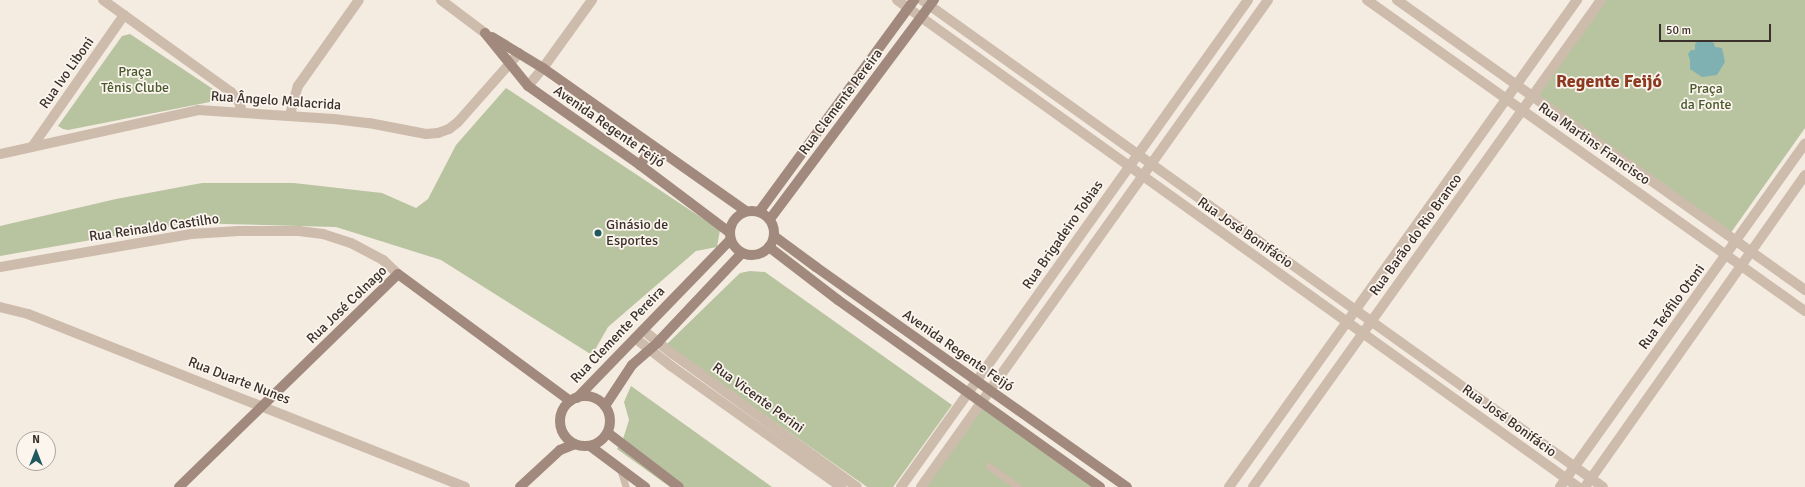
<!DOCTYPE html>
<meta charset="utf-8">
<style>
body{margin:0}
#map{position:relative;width:1805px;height:487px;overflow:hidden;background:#f4ebe1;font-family:Signika,sans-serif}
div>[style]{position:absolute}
.green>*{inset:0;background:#b8c4a0}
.water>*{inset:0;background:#7fb0b2}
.lane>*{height:7px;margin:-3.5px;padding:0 3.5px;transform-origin:3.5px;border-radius:3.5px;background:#cdbbac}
.street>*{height:10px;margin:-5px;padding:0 5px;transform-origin:5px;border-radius:5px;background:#cdbbac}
.secondary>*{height:10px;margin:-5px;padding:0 5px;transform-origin:5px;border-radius:5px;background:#a18a7d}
.secondary>.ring{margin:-5px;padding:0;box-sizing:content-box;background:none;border:10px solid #a18a7d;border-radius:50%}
.dots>*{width:11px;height:11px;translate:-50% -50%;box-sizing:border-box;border:2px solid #fbf5ee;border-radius:50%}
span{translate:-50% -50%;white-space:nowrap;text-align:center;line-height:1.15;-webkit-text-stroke:3.5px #fbf5ee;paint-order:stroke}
.park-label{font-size:14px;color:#4a5a2e}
.street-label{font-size:14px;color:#3b302b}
.poi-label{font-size:14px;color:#3b302b}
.left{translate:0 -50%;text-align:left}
.district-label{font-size:18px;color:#8c3b22;font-weight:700}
.north{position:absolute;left:16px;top:431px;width:40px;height:40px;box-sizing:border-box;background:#fbf5ee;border:1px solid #aea6a0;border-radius:50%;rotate:0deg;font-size:11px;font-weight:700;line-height:16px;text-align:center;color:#3b302b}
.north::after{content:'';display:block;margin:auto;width:14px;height:18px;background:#1f5a5e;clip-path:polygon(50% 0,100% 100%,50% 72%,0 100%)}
.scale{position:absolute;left:1659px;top:24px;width:112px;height:18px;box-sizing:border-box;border:2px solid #3b302b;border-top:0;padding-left:5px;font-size:12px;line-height:14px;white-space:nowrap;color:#3b302b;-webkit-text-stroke:3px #fbf5ee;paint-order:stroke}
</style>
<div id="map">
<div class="green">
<div style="clip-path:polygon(1606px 0,1805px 0,1805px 128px,1730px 234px,1537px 97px)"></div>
<div style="clip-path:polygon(130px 34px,216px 91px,215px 101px,68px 130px,63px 129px,58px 126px,122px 36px)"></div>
<div style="clip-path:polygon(506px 88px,720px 230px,717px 247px,696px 251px,608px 327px,592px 355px,441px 260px,336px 227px,188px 223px,0 256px,0 226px,116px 199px,202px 183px,294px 183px,382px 193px,416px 208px,428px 199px,456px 145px)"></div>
<div style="clip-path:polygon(750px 271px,765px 272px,952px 405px,893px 487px,867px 487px,666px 345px,740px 273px)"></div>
<div style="clip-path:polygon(631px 386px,772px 487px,670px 487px,617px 449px,623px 439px,629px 420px,624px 402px)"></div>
<div style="clip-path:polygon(981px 402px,1100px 487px,921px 487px)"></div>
</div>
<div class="water">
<div style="clip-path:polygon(1708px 40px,1714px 43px,1715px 47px,1722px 48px,1725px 62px,1717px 75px,1702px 77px,1690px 69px,1690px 60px,1688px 54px,1691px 50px,1695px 50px,1695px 44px,1697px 42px,1705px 42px)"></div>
</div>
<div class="lane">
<div style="left:989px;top:466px;width:36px;rotate:36deg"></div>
<div style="left:620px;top:469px;width:19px;rotate:72deg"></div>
</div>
<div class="street">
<div style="left:103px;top:0;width:158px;rotate:35.7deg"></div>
<div style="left:231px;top:92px;width:13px;rotate:51deg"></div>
<div style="left:239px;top:102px;width:10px;rotate:73deg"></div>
<div style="left:441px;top:0;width:55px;rotate:36.9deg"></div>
<div style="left:897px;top:0;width:837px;rotate:35.57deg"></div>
<div style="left:922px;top:0;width:837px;rotate:35.57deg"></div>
<div style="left:1367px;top:0;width:537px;rotate:35.38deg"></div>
<div style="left:1397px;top:0;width:501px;rotate:35.4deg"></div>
<div style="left:528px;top:86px;width:23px;rotate:-50deg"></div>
<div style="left:543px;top:68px;width:84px;rotate:-54.2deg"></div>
<div style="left:290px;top:115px;width:30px;rotate:-75deg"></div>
<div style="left:298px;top:86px;width:105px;rotate:-54.7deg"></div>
<div style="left:32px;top:147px;width:161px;rotate:-55.1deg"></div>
<div style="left:0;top:154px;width:203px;rotate:-12.5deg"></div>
<div style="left:198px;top:110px;width:136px;rotate:3.8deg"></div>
<div style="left:334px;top:119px;width:35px;rotate:7deg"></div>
<div style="left:369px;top:123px;width:58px;rotate:10.9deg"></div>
<div style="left:426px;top:134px;width:12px;rotate:-5deg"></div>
<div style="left:438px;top:133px;width:12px;rotate:-20deg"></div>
<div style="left:449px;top:129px;width:11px;rotate:-38deg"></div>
<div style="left:458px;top:122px;width:92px;rotate:-48.5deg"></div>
<div style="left:0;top:267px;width:194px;rotate:-9.8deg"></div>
<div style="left:191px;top:234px;width:48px;rotate:-3.6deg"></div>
<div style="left:239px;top:231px;width:60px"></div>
<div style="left:299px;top:231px;width:24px;rotate:7deg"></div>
<div style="left:323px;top:234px;width:29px;rotate:18deg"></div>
<div style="left:351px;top:243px;width:36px;rotate:28deg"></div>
<div style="left:383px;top:260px;width:21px;rotate:43deg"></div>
<div style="left:0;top:307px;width:29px;rotate:14deg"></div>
<div style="left:28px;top:314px;width:470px;rotate:21.6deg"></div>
<div style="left:643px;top:330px;width:38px;rotate:39deg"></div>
<div style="left:673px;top:354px;width:227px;rotate:35.9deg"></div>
<div style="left:635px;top:338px;width:46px;rotate:37.9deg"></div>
<div style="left:671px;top:366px;width:209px;rotate:35.4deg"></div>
<div style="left:901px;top:487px;width:598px;rotate:-54.53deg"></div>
<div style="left:921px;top:487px;width:598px;rotate:-54.53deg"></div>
<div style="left:1229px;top:487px;width:599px;rotate:-54.45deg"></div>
<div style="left:1253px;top:487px;width:599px;rotate:-54.45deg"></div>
<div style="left:1560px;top:487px;width:422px;rotate:-54.5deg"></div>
<div style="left:1585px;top:487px;width:382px;rotate:-54.8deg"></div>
</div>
<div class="secondary">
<div style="left:485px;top:33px;width:68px;rotate:50.9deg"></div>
<div style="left:528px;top:86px;width:137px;rotate:35.2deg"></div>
<div style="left:640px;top:165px;width:111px;rotate:37deg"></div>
<div style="left:492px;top:37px;width:60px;rotate:31.3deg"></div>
<div style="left:543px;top:68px;width:248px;rotate:35.2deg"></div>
<div style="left:640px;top:165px;width:23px;rotate:-56deg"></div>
<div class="ring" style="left:730px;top:211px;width:34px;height:34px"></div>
<div style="left:759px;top:212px;width:263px;rotate:-53.8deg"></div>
<div style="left:770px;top:219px;width:274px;rotate:-53.2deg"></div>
<div style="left:774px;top:236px;width:52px;rotate:36.4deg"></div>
<div style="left:816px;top:267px;width:381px;rotate:35.3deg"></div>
<div style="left:769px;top:247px;width:87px;rotate:37.5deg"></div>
<div style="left:838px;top:300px;width:322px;rotate:35.5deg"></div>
<div class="ring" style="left:560px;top:396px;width:40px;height:40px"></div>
<div style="left:577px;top:398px;width:220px;rotate:-45.9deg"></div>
<div style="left:605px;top:406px;width:49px;rotate:-56.6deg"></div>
<div style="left:632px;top:365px;width:35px;rotate:-41deg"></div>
<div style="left:658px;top:342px;width:122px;rotate:-46.7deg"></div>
<div style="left:608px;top:433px;width:89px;rotate:37.3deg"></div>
<div style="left:590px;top:446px;width:69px;rotate:36.7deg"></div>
<div style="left:179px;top:487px;width:305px;rotate:-44.2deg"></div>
<div style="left:398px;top:274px;width:214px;rotate:36.4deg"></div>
<div style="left:520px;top:487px;width:54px;rotate:-42.8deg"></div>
<div style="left:560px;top:450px;width:16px;rotate:-22deg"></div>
</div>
<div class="dots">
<div style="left:598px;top:233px;background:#1f5a5e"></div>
</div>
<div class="park-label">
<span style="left:135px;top:80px">Praça<br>Tênis Clube</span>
<span style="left:1706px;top:97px">Praça<br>da Fonte</span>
</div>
<div class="street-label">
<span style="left:67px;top:73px;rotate:-55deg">Rua Ivo Liboni</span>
<span style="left:276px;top:101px;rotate:4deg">Rua Ângelo Malacrida</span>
<span style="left:841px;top:102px;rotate:-53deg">Rua Clemente Pereira</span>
<span style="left:609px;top:127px;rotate:35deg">Avenida Regente Feijó</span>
<span style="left:1594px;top:144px;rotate:35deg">Rua Martins Francisco</span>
<span style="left:154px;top:228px;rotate:-8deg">Rua Reinaldo Castilho</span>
<span style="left:1245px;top:233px;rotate:35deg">Rua José Bonifácio</span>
<span style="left:1063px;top:235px;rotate:-55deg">Rua Brigadeiro Tobias</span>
<span style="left:1416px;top:235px;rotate:-54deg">Rua Barão do Rio Branco</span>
<span style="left:347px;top:305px;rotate:-44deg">Rua José Colnago</span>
<span style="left:1672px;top:307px;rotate:-54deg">Rua Teófilo Otoni</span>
<span style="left:618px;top:335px;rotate:-46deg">Rua Clemente Pereira</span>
<span style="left:958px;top:351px;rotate:35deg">Avenida Regente Feijó</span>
<span style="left:239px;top:381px;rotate:21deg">Rua Duarte Nunes</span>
<span style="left:758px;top:398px;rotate:36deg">Rua Vicente Perini</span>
<span style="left:1509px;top:421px;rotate:36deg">Rua José Bonifácio</span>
</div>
<div class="poi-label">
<span class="left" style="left:606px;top:233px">Ginásio de<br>Esportes</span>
</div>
<div class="district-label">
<span style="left:1609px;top:81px">Regente Feijó</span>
</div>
<div class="north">N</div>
<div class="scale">50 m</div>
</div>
